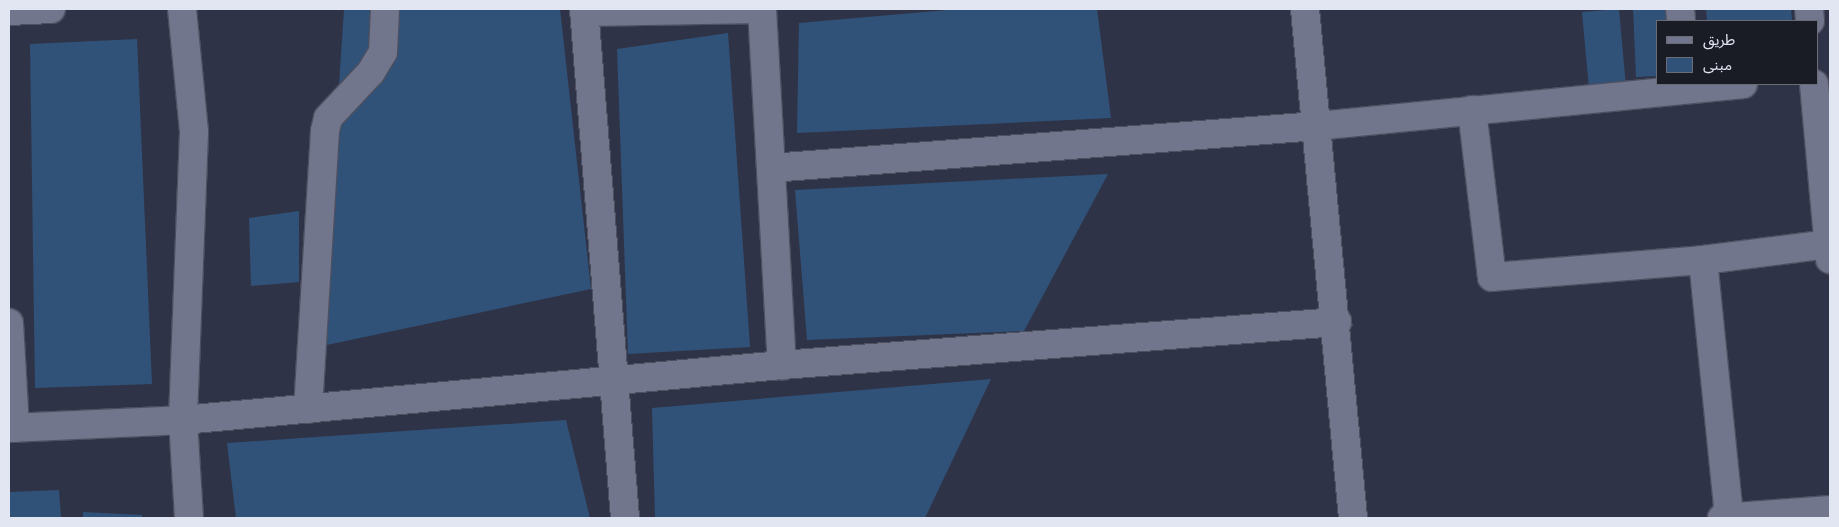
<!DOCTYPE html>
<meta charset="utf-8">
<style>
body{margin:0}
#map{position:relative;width:1839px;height:527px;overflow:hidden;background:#2f3347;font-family:"PT Sans","Noto Sans Arabic",sans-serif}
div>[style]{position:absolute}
.building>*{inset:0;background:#315278}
.roads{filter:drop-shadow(1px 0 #4d5060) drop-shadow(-1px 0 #4d5060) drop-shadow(0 1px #4d5060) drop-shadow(0 -1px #4d5060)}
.minor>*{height:28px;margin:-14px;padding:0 14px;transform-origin:14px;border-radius:14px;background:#71768d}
span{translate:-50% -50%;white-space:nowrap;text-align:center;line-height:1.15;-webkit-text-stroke:4.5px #1a1c25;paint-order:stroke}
.frame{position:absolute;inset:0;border:10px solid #e2e5f2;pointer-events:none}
.legend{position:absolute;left:1656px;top:20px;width:162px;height:65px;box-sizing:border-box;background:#1a1c25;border:1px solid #6a6c77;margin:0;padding:6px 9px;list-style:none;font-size:15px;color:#e2e5f2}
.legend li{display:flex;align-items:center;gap:10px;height:25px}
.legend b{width:25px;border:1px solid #6a6c77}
</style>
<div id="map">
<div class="building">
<div style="clip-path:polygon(344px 9px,560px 9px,591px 289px,322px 346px)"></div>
<div style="clip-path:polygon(959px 9px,1097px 9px,1111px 118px,797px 133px,799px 23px)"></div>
<div style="clip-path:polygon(1619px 9px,1626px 87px,1589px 89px,1582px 12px)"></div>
<div style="clip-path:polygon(1633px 9px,1668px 9px,1669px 21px,1658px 21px,1658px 76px,1636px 77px)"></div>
<div style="clip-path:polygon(1706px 9px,1791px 9px,1792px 21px,1707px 21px)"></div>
<div style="clip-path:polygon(728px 33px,750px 347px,628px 354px,617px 49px)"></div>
<div style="clip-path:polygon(137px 39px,152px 384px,35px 388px,30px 44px)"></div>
<div style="clip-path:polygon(1108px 174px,1024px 331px,807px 340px,795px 190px)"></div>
<div style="clip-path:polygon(299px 211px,299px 282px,251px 286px,249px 218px)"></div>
<div style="clip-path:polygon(991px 379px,925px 518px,655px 518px,652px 408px)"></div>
<div style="clip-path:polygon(566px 420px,590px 518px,236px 518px,227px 443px)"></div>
<div style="clip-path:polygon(59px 490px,61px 518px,9px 518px,9px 492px)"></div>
<div style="clip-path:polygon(83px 512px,142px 515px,142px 518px,83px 518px)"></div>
</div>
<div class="roads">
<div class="minor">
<div style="left:182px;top:9px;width:124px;rotate:84.4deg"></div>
<div style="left:194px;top:132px;width:288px;rotate:92.2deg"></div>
<div style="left:183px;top:420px;width:98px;rotate:86.5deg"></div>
<div style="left:584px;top:9px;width:511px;rotate:85.39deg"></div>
<div style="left:762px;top:9px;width:357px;rotate:86.8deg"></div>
<div style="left:1305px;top:9px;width:511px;rotate:84.61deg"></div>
<div style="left:1680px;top:9px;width:12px;rotate:85deg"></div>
<div style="left:1809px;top:9px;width:12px;rotate:85deg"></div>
<div style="left:9px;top:11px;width:42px;rotate:-2.7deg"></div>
<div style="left:584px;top:12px;width:178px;rotate:-1deg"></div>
<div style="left:1814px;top:84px;width:176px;rotate:84.8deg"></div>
<div style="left:1472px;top:110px;width:168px;rotate:83.2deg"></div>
<div style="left:1492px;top:277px;width:212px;rotate:-4.6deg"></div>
<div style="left:1703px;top:260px;width:259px;rotate:84.2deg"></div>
<div style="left:771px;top:168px;width:548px;rotate:-4.4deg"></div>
<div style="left:1317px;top:126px;width:428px;rotate:-5.6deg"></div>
<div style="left:1703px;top:260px;width:128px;rotate:-7.2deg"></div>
<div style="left:9px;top:323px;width:105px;rotate:86.7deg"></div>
<div style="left:308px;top:409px;width:279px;rotate:-86.5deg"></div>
<div style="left:325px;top:131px;width:13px;rotate:-77deg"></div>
<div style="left:328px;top:118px;width:63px;rotate:-46.9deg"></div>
<div style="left:371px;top:72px;width:23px;rotate:-59deg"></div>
<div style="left:383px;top:52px;width:43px;rotate:-87.3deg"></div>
<div style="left:9px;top:428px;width:174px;rotate:-2.6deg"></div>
<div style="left:183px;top:420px;width:602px;rotate:-5.25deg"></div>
<div style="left:782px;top:365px;width:557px;rotate:-4.43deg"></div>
<div style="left:1722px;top:518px;width:108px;rotate:-4.2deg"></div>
</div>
</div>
<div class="frame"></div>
<ul class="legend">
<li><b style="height:6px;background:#71768d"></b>طريق</li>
<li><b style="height:14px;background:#315278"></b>مبنى</li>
</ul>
</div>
